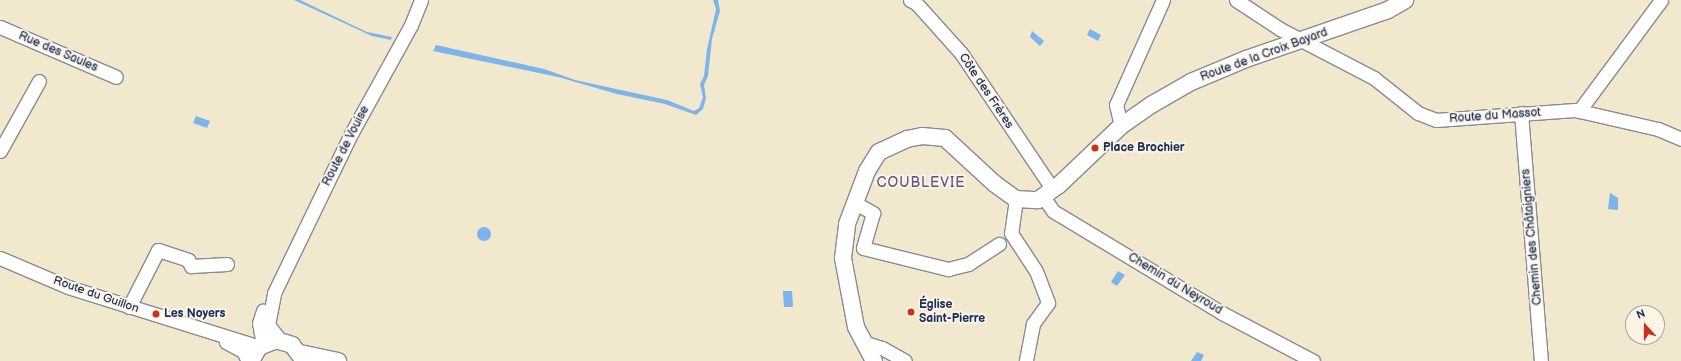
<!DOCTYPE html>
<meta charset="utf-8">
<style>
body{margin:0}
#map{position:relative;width:1681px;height:361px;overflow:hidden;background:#f1e8cd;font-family:"Balsamiq Sans",sans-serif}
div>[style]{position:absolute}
.water>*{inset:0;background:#7cb4eb}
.round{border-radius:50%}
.roads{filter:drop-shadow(1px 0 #868c96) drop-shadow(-1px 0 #868c96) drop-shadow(0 1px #868c96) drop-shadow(0 -1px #868c96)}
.minor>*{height:13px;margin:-6.5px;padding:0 6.5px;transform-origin:6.5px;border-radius:6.5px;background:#fff}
.major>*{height:16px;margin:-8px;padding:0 8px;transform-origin:8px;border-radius:8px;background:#fff}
.dots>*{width:11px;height:11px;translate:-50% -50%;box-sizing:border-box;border:2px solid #fcf5e5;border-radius:50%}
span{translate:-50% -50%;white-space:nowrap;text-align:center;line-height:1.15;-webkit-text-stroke:4px #fcf5e5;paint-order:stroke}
.street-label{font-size:12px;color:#1b2f5e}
.poi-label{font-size:12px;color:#1b2f5e;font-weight:700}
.left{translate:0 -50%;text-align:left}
.quarter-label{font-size:14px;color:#5b5582;letter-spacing:1px}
.north{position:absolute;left:1625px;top:305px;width:40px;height:40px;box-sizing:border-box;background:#fcf5e5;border:1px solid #a2a6af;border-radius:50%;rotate:339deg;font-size:11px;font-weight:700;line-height:16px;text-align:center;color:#1b2f5e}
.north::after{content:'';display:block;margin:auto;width:14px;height:18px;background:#c8321e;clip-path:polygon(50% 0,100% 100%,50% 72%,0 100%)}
</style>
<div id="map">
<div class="water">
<div style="clip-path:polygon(294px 0,300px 0,367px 32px,392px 37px,391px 40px,372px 36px)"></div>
<div style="clip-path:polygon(713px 0,718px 0,720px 11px,712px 39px,708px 76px,704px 85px,706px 98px,703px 109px,696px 115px,665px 104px,617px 94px,558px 77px,433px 51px,436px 45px,544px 69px,575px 80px,667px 100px,694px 111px,699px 108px,703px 97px,700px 84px,704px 76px,707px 49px,716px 9px)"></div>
<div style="clip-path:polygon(1090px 29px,1101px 35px,1098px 41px,1087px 35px)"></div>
<div style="clip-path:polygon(1032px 31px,1044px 41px,1040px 46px,1030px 37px)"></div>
<div style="clip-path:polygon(196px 116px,210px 121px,207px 128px,193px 123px)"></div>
<div style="clip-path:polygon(1610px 193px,1618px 198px,1618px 210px,1608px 209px)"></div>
<div class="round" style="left:477px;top:227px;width:14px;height:14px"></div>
<div style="clip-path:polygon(1118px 271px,1125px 275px,1117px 286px,1111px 282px)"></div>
<div style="clip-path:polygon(783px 291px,792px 291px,793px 307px,784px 307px)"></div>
<div style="clip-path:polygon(1197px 352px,1204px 355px,1201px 361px,1191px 361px)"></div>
</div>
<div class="roads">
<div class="minor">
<div style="left:910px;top:0;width:7px;rotate:27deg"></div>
<div style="left:916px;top:3px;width:67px;rotate:48deg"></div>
<div style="left:961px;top:53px;width:165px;rotate:56.1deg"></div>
<div style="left:1236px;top:0;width:53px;rotate:33.4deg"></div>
<div style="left:1280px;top:29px;width:106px;rotate:27.5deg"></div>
<div style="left:1374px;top:78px;width:56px;rotate:38.5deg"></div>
<div style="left:1418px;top:113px;width:19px;rotate:21deg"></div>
<div style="left:1436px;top:120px;width:139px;rotate:-4.1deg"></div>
<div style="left:1575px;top:110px;width:85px;rotate:12.9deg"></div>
<div style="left:1658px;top:129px;width:25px;rotate:23deg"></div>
<div style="left:0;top:27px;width:126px;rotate:23.3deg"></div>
<div style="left:1579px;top:111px;width:138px;rotate:-53.5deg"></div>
<div style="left:1521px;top:113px;width:249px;rotate:85.4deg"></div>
<div style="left:1121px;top:126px;width:22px;rotate:-103deg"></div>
<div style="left:1116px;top:105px;width:115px;rotate:-65.9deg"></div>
<div style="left:0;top:151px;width:80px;rotate:-60.9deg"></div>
<div style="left:1044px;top:198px;width:16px;rotate:55deg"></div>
<div style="left:1053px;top:211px;width:197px;rotate:31.1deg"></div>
<div style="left:1222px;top:313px;width:103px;rotate:27.8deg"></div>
<div style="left:1016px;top:199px;width:34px;rotate:98deg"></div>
<div style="left:1011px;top:233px;width:45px;rotate:56.7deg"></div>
<div style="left:1036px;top:271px;width:34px;rotate:69deg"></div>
<div style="left:1048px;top:303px;width:26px;rotate:126deg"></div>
<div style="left:1033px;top:324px;width:38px;rotate:101deg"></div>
<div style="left:855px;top:203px;width:21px;rotate:29deg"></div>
<div style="left:873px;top:213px;width:36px;rotate:106deg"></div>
<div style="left:863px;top:248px;width:88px;rotate:13.9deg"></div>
<div style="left:948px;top:269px;width:21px;rotate:-14deg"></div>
<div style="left:968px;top:264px;width:37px;rotate:-33deg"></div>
<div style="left:0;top:258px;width:74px;rotate:23.1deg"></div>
<div style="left:68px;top:287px;width:200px;rotate:17.4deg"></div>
<div style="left:129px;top:307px;width:64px;rotate:-63deg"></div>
<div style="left:158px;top:250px;width:32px;rotate:18deg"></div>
<div style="left:188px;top:260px;width:7px;rotate:63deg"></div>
<div style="left:191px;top:266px;width:36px;rotate:-3deg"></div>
<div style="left:281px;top:341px;width:21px;rotate:-129deg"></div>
<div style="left:268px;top:325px;width:33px;rotate:-79deg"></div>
<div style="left:274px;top:293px;width:179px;rotate:-64.2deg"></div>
<div style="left:352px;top:132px;width:122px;rotate:-61.1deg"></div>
<div style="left:411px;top:25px;width:27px;rotate:-68deg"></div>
<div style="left:226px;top:342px;width:19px;rotate:28deg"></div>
<div style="left:243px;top:351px;width:11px;rotate:63deg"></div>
<div style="left:863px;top:342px;width:20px;rotate:18deg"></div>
<div style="left:882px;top:348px;width:26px;rotate:29deg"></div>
<div style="left:263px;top:345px;width:22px;rotate:-100deg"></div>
<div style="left:259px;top:323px;width:13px;rotate:-72deg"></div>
</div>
<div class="major">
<div style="left:300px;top:353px;width:39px;rotate:12deg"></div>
<div style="left:251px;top:361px;width:16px;rotate:-60deg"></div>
<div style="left:259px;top:347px;width:18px;rotate:-22deg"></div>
<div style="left:276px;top:340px;width:17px;rotate:17deg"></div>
<div style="left:292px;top:345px;width:20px;rotate:53deg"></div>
<div style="left:874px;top:361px;width:38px;rotate:-118deg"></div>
<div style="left:856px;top:327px;width:70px;rotate:-100.7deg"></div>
<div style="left:843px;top:258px;width:34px;rotate:-83deg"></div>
<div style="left:847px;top:224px;width:57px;rotate:-69.3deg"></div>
<div style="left:867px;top:171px;width:22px;rotate:-58deg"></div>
<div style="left:879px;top:152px;width:31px;rotate:-25deg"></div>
<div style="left:907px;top:139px;width:15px;rotate:-11deg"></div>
<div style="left:922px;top:136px;width:23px;rotate:5deg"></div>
<div style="left:945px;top:138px;width:68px;rotate:42.6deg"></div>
<div style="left:995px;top:184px;width:26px;rotate:36deg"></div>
<div style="left:1016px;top:199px;width:22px;rotate:3deg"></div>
<div style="left:1038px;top:200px;width:26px;rotate:-36deg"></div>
<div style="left:1059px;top:185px;width:86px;rotate:-43.6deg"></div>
<div style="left:1121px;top:126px;width:37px;rotate:-35deg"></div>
<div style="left:1151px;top:105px;width:46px;rotate:-29.9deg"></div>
<div style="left:1191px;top:82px;width:60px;rotate:-22.7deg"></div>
<div style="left:1246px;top:59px;width:150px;rotate:-19deg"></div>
<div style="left:1388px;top:10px;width:20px;rotate:-30deg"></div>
</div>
</div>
<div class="dots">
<div style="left:1095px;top:148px;background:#c8321e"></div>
<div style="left:911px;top:312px;background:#c8321e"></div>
<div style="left:156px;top:314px;background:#c8321e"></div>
</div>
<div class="street-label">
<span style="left:58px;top:52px;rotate:23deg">Rue des Saules</span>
<span style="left:1264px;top:55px;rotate:-20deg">Route de la Croix Bayard</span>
<span style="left:986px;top:91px;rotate:56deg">Côte des Frères</span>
<span style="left:1495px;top:116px;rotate:-4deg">Route du Massot</span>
<span style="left:346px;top:146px;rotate:-63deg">Route de Vouise</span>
<span style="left:1532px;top:237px;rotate:-95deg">Chemin des Châtaigniers</span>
<span style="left:1175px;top:284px;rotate:31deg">Chemin du Neyroud</span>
<span style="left:96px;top:295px;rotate:19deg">Route du Guillon</span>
</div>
<div class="poi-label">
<span class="left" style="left:1103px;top:148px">Place Brochier</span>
<span class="left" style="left:919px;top:312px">Église<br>Saint-Pierre</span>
<span class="left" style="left:164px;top:314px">Les Noyers</span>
</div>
<div class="quarter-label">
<span style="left:921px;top:183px">COUBLEVIE</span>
</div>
<div class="north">N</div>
</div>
